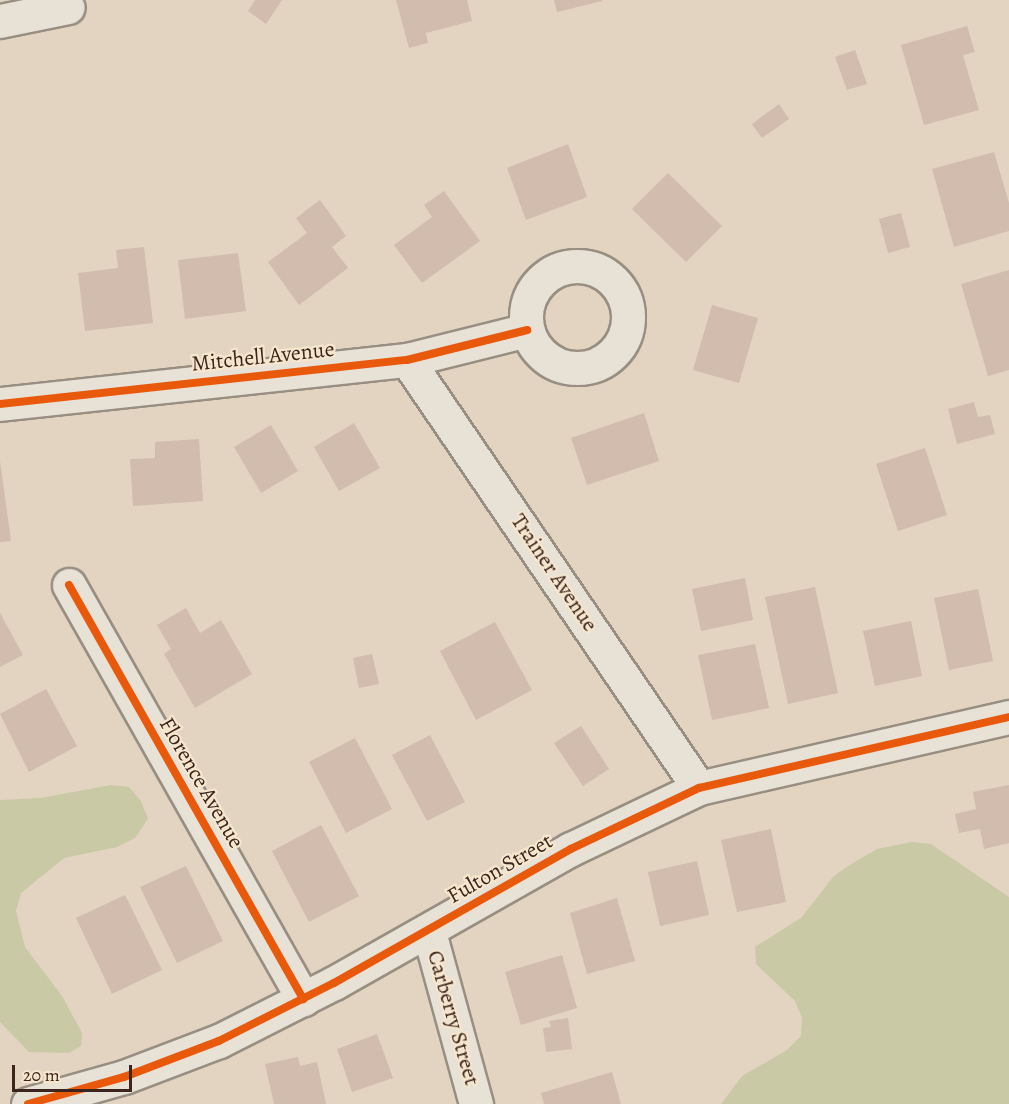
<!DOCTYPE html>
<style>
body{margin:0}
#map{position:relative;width:1009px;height:1104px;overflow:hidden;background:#e2d4c0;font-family:Alegreya,serif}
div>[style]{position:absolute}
.green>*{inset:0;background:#c9c9a6}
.building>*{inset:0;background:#d1bcae}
.roads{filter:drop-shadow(2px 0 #988e81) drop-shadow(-2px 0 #988e81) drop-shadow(0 2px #988e81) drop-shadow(0 -2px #988e81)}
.minor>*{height:33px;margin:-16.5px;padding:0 16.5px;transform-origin:16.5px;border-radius:16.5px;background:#e7e1d6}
.minor>.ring{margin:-16.5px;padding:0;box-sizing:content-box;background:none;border:33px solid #e7e1d6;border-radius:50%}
.tertiary>*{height:33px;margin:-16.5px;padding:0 16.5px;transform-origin:16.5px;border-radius:16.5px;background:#e7e1d6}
.cycleway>*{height:8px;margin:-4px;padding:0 4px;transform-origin:4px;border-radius:4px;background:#e8590c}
span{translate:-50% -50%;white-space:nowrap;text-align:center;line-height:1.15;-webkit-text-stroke:4.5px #f5e6cd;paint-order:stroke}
.street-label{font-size:22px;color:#3b251c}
.scale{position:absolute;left:12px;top:1065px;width:120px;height:27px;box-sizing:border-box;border:3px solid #3b251c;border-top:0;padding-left:8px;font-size:18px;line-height:21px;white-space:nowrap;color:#3b251c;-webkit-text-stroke:4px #f5e6cd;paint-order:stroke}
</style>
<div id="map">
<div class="green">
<div style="clip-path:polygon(111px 785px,129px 787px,141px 801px,148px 819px,135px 838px,117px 847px,64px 858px,21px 893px,16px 911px,25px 947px,62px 996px,82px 1033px,81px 1046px,69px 1053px,29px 1052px,0 1022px,0 800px,41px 798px)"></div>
<div style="clip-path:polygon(912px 842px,931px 844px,1009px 897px,1009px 1104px,721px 1104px,742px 1076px,787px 1050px,801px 1036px,802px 1018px,795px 1001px,756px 964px,755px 947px,801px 918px,833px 877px,848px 866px,877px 849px)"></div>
</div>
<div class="building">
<div style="clip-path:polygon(255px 0,282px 0,266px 24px,248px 11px)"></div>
<div style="clip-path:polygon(396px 0,467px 0,472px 21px,426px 33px,428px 43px,409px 48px)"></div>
<div style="clip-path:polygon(554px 0,602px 0,602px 1px,557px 12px)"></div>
<div style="clip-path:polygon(967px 26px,975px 52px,963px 55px,979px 110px,924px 125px,901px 45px)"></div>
<div style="clip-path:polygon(855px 50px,867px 84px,847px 90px,835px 57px)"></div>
<div style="clip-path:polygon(779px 104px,789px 119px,762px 138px,752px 124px)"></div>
<div style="clip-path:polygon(568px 144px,587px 197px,526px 220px,507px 168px)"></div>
<div style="clip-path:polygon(994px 152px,1009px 203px,1009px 231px,954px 247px,932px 169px)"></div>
<div style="clip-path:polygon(668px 173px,722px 226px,686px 262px,632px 209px)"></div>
<div style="clip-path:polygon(444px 191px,480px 241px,422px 283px,394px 245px,432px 217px,424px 205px)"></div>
<div style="clip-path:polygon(320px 200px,346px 236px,332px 247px,348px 268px,299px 305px,268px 262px,307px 233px,296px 218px)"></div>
<div style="clip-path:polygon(901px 213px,910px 247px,888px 253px,879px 219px)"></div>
<div style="clip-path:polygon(144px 247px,153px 323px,85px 331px,78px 273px,118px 268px,116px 250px)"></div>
<div style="clip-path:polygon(238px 253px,246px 311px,185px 319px,178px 260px)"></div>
<div style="clip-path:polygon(1009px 270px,1009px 370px,988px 376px,961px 284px)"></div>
<div style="clip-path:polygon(712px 305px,758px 318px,739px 383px,693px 370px)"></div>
<div style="clip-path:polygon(974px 402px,978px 417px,990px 415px,995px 434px,957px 444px,948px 409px)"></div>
<div style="clip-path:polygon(644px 413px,659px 461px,587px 485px,571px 438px)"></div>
<div style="clip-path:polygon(354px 423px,380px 468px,339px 491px,314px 447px)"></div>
<div style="clip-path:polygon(271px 425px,298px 471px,261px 493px,234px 447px)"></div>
<div style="clip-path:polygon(199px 439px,203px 501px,133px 506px,130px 459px,155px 458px,155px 442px)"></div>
<div style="clip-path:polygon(925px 448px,947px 515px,898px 531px,876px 464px)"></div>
<div style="clip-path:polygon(0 461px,11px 541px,0 542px)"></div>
<div style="clip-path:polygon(745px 578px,753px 620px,701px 631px,692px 589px)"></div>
<div style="clip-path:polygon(815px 587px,838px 693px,788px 704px,765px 597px)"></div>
<div style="clip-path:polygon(978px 589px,993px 661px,949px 670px,934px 598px)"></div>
<div style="clip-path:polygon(186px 608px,200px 633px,221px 620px,252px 674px,195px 708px,164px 654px,171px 649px,157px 625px)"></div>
<div style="clip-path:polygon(0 613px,23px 655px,0 667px)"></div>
<div style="clip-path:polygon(911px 621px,922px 676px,875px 686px,863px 631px)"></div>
<div style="clip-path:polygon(495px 622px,532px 690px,476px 720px,440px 651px)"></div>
<div style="clip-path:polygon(755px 644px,769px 708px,712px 720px,698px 655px)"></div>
<div style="clip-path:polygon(372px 654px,379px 684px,359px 688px,353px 658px)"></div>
<div style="clip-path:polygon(46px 689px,77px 746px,29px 772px,0 714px)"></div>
<div style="clip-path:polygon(581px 726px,609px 769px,583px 786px,554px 743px)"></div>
<div style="clip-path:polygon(430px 735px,465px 802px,427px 821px,392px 755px)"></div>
<div style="clip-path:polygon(355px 738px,392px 809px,346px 833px,309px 762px)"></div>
<div style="clip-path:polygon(1009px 785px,1009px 843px,984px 849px,980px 829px,959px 833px,955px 814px,976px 809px,973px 792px)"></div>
<div style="clip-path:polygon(321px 825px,359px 896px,309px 922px,272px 851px)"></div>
<div style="clip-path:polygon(771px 829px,786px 902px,737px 912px,721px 840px)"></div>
<div style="clip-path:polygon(697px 861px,709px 915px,660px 926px,648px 872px)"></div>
<div style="clip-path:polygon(186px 866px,223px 941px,177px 963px,140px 887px)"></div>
<div style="clip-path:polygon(125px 895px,162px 970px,112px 994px,76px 918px)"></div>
<div style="clip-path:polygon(617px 898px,635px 961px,587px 974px,570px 913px)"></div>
<div style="clip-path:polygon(562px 955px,577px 1008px,521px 1025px,505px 972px)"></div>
<div style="clip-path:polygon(568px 1018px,572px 1049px,546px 1052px,543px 1028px,551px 1027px,549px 1021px)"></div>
<div style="clip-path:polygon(377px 1034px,393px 1078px,352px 1092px,337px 1049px)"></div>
<div style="clip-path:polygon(298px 1057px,300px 1066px,317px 1062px,326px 1104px,274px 1104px,265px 1064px)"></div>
<div style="clip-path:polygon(612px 1072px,621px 1104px,544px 1104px,541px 1093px)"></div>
</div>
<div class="roads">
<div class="minor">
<div style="left:0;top:21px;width:69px;rotate:-11.6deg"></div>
<div class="ring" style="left:526px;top:266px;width:69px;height:69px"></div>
<div style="left:407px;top:360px;width:518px;rotate:55.7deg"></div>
<div style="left:0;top:404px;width:409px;rotate:-6.2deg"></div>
<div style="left:407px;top:360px;width:124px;rotate:-14deg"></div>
<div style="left:69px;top:585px;width:476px;rotate:60.5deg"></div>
<div style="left:429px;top:932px;width:178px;rotate:74.7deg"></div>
</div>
<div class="tertiary">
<div style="left:28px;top:1104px;width:100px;rotate:-15.7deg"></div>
<div style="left:124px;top:1077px;width:102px;rotate:-20.8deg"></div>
<div style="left:219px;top:1041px;width:129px;rotate:-26.8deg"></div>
<div style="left:334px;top:983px;width:272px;rotate:-29.5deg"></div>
<div style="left:571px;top:849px;width:142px;rotate:-25.5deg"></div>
<div style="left:699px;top:788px;width:318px;rotate:-12.9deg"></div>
</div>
</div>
<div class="cycleway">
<div style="left:0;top:404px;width:409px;rotate:-6.2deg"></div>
<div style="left:407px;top:360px;width:124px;rotate:-14deg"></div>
<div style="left:69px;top:585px;width:476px;rotate:60.5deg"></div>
<div style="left:28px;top:1104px;width:100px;rotate:-15.7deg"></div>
<div style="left:124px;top:1077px;width:102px;rotate:-20.8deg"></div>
<div style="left:219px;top:1041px;width:129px;rotate:-26.8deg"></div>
<div style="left:334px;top:983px;width:272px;rotate:-29.5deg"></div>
<div style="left:571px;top:849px;width:142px;rotate:-25.5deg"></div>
<div style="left:699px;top:788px;width:318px;rotate:-12.9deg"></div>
</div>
<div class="street-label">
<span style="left:263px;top:357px;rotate:-6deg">Mitchell Avenue</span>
<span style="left:554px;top:573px;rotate:56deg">Trainer Avenue</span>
<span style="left:201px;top:783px;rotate:60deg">Florence Avenue</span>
<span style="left:500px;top:869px;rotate:-30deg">Fulton Street</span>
<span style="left:453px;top:1018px;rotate:74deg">Carberry Street</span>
</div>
<div class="scale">20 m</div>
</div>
